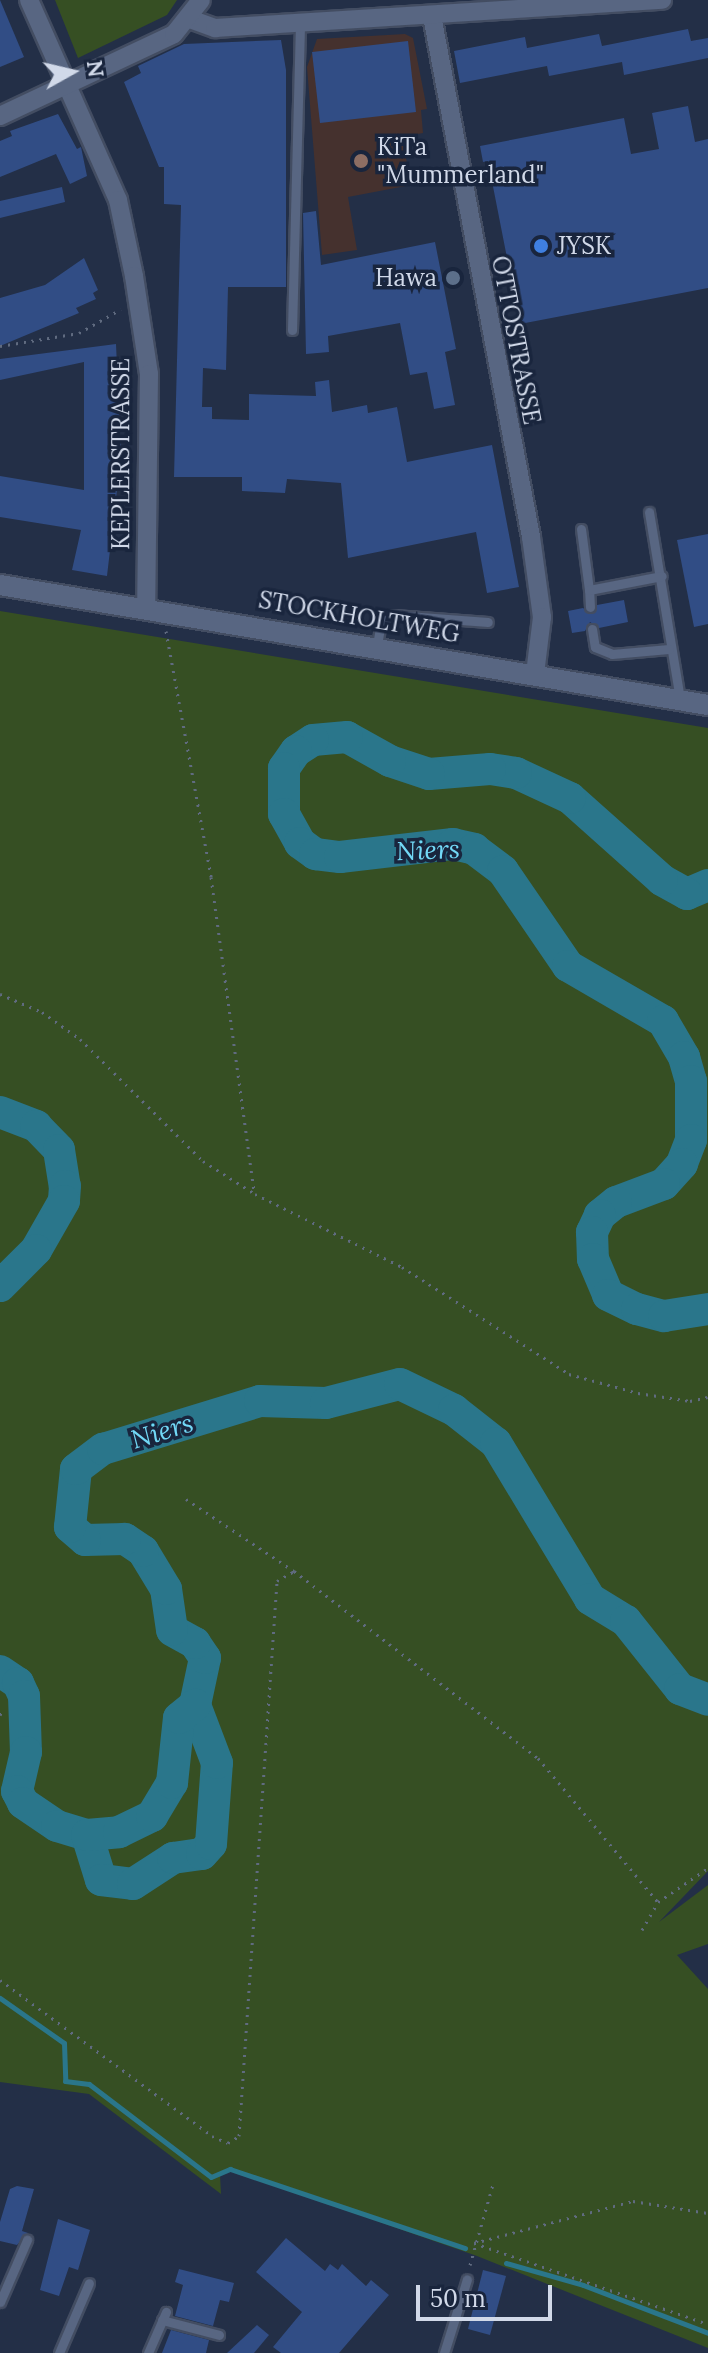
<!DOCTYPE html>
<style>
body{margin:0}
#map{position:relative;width:708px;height:2353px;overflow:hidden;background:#232f47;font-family:Lora,serif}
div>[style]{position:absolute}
.education>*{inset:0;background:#45312e}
.green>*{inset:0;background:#364f23}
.stream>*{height:5px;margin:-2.5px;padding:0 2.5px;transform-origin:2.5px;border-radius:2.5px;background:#2a768b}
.river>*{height:32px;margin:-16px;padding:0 16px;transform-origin:16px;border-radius:16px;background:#2a768b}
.building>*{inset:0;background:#314d85}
.path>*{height:3px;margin-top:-1.5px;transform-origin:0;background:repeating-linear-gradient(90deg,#606b80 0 2px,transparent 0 8px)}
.roads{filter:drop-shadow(2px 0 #434d62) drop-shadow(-2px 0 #434d62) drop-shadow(0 2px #434d62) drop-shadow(0 -2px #434d62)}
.lane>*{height:9px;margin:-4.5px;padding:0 4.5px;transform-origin:4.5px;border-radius:4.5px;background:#586682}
.street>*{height:18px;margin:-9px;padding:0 9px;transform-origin:9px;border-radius:9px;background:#586682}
.secondary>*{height:20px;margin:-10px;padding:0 10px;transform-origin:10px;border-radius:10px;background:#586682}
.dots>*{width:22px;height:22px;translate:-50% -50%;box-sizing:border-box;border:4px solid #19253d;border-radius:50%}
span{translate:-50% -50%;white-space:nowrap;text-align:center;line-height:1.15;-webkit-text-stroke:7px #19253d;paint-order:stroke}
.poi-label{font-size:24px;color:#d1d9e9}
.left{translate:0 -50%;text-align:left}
.right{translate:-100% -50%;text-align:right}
.street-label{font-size:24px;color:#d1d9e9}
.water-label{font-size:26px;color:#72d8f6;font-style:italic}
.north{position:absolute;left:32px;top:32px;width:80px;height:80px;-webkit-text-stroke:6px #19253d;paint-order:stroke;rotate:82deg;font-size:22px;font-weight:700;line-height:32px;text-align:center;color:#d1d9e9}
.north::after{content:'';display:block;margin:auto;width:28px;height:36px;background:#d1d9e9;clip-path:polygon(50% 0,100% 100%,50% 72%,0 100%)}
.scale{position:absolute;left:416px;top:2285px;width:136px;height:36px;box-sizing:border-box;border:4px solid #d1d9e9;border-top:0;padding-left:10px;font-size:24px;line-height:28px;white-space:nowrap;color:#d1d9e9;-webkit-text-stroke:6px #19253d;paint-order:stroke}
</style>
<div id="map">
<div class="education">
<div style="clip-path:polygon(405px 34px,413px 38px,427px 109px,421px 110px,423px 133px,402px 137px,411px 185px,348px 197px,357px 250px,322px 255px,307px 67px,317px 39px)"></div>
</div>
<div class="green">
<div style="clip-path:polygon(55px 0,177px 0,167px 15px,78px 58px)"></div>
<div style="clip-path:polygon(0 611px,708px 728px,708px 1871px,659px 1922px,708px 1885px,708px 1944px,677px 1955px,708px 1989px,708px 2348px,477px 2256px,230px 2170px,220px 2175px,221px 2194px,89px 2094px,0 2082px)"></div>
</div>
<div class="stream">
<div style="left:0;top:1998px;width:78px;rotate:35.1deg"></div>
<div style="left:64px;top:2043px;width:38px;rotate:88deg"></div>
<div style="left:65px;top:2081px;width:24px;rotate:7deg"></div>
<div style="left:89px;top:2084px;width:153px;rotate:37.3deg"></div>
<div style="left:211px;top:2177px;width:21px;rotate:-23deg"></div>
<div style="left:230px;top:2169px;width:248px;rotate:18.6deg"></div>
<div style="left:506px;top:2263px;width:80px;rotate:15.9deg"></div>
<div style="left:583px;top:2285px;width:134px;rotate:21deg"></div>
</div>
<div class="river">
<div style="left:708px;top:885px;width:23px;rotate:157deg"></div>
<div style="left:687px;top:894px;width:29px;rotate:-151deg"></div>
<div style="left:662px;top:880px;width:123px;rotate:-138.3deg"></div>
<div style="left:570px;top:798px;width:60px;rotate:-155.2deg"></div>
<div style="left:516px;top:773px;width:26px;rotate:-171deg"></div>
<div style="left:490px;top:769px;width:61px;rotate:175.3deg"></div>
<div style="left:429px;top:774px;width:41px;rotate:-161.6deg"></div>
<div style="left:390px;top:761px;width:49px;rotate:-150.8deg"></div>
<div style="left:347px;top:737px;width:34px;rotate:175deg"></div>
<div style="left:313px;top:740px;width:20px;rotate:147deg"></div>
<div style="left:296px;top:751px;width:21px;rotate:125deg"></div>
<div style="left:284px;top:768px;width:46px;rotate:90deg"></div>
<div style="left:284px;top:814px;width:33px;rotate:61deg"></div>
<div style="left:300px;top:843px;width:19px;rotate:36deg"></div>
<div style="left:315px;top:854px;width:25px;rotate:7deg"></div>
<div style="left:340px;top:857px;width:114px;rotate:-6.6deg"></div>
<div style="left:453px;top:844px;width:22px;rotate:13deg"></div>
<div style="left:474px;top:849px;width:36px;rotate:37deg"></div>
<div style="left:503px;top:871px;width:115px;rotate:55.6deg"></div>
<div style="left:568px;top:966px;width:110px;rotate:30.1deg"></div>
<div style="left:663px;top:1021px;width:42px;rotate:59.7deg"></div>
<div style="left:684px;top:1057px;width:25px;rotate:74deg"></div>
<div style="left:691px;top:1081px;width:59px;rotate:90deg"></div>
<div style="left:691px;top:1140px;width:26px;rotate:111deg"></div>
<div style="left:682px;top:1164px;width:27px;rotate:132deg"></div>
<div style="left:664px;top:1184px;width:51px;rotate:159.4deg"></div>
<div style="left:616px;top:1202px;width:21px;rotate:141deg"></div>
<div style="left:600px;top:1215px;width:19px;rotate:115deg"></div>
<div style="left:592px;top:1232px;width:27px;rotate:88deg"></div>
<div style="left:593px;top:1259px;width:39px;rotate:67deg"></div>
<div style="left:608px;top:1295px;width:32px;rotate:26deg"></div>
<div style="left:637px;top:1309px;width:28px;rotate:15deg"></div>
<div style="left:664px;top:1316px;width:45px;rotate:-9deg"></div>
<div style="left:0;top:1112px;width:39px;rotate:21deg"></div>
<div style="left:36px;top:1126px;width:33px;rotate:46deg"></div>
<div style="left:59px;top:1150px;width:36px;rotate:81deg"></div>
<div style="left:65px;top:1186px;width:15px;rotate:94deg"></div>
<div style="left:64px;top:1201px;width:56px;rotate:119.7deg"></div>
<div style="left:36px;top:1250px;width:51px;rotate:135deg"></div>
<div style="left:0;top:1671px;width:22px;rotate:34deg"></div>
<div style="left:18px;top:1683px;width:14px;rotate:65deg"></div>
<div style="left:24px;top:1696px;width:56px;rotate:88deg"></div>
<div style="left:26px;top:1752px;width:40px;rotate:103deg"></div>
<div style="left:17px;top:1791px;width:13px;rotate:63deg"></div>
<div style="left:23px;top:1803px;width:41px;rotate:34.1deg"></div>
<div style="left:57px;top:1826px;width:31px;rotate:17deg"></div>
<div style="left:87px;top:1835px;width:47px;rotate:72.7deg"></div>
<div style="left:101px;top:1880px;width:32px;rotate:7deg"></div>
<div style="left:133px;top:1884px;width:48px;rotate:-33deg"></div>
<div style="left:173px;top:1858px;width:29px;rotate:-8deg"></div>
<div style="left:202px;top:1854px;width:13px;rotate:-48deg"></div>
<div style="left:211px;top:1844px;width:81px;rotate:-85.8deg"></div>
<div style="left:217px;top:1763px;width:62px;rotate:-110.8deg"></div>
<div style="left:195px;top:1705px;width:48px;rotate:-78deg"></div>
<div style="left:205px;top:1658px;width:18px;rotate:-124deg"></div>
<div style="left:195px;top:1643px;width:26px;rotate:-151deg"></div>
<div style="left:172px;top:1630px;width:41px;rotate:-98.3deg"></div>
<div style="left:166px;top:1589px;width:44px;rotate:-121.2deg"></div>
<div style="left:143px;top:1551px;width:22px;rotate:-146deg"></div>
<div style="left:125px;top:1539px;width:40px;rotate:178.6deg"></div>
<div style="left:85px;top:1540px;width:20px;rotate:-139deg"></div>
<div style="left:70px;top:1527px;width:58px;rotate:-84.1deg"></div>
<div style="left:76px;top:1469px;width:34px;rotate:-37deg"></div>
<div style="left:103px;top:1449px;width:164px;rotate:-17deg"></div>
<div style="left:260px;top:1401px;width:66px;rotate:1.7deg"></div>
<div style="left:326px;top:1403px;width:76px;rotate:-14.4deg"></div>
<div style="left:400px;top:1384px;width:60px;rotate:25.7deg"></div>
<div style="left:454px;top:1410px;width:53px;rotate:38.2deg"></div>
<div style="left:496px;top:1443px;width:182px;rotate:58.9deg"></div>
<div style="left:590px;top:1599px;width:42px;rotate:31.4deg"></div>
<div style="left:626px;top:1621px;width:87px;rotate:51.5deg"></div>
<div style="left:680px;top:1689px;width:30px;rotate:21deg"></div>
<div style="left:87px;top:1835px;width:32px;rotate:-5deg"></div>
<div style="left:119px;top:1832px;width:37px;rotate:-26deg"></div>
<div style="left:152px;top:1816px;width:39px;rotate:-59deg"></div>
<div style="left:172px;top:1783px;width:65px;rotate:-83.9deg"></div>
<div style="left:179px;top:1718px;width:21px;rotate:-39deg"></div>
</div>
<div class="building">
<div style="clip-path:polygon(0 0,24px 57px,0 67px)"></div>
<div style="clip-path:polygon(688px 29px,691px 41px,708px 38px,708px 58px,624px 75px,622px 62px,549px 76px,547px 66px,460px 83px,454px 51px,525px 37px,527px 48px,599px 34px,602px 46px)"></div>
<div style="clip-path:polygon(281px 40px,286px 70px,286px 287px,228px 287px,226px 370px,203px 368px,202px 407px,212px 407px,212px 419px,249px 420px,249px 394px,316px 396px,315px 382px,329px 380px,332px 412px,367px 405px,368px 413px,397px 407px,407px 462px,492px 445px,519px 587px,487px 593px,476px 532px,348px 558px,341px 483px,287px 479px,285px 493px,242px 491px,242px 477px,174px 477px,181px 205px,164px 204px,164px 167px,159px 167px,124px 82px,141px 73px,138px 66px,184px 44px)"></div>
<div style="clip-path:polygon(408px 41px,416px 112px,320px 123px,312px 52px)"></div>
<div style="clip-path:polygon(688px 106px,695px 142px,708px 139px,708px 288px,520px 324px,488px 161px,483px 162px,480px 146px,624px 118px,631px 154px,659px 149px,652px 113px)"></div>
<div style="clip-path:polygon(58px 114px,77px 149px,81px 147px,87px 176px,70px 184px,56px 154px,0 177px,0 141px,12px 136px,10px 131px)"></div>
<div style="clip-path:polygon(62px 187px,65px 202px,0 218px,0 201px)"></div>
<div style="clip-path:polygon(316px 211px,321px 265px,435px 242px,456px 349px,445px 352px,455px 405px,434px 409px,427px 372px,410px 375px,400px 323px,328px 336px,329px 352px,306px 354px,303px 213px)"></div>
<div style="clip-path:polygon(84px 258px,98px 290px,93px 293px,96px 299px,76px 308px,79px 313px,0 346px,0 298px,45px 285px)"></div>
<div style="clip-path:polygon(116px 344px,121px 456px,107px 576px,72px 570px,81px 530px,0 517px,0 476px,84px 490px,84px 362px,0 380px,0 359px)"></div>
<div style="clip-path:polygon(708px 534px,708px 624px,694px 627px,677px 540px)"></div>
<div style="clip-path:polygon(624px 600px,628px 622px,599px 628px,590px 622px,585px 631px,572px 633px,568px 611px,583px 608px,591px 614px,597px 605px)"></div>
<div style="clip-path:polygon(17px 2186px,34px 2189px,22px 2231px,28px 2233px,17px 2245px,0 2241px,0 2222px,10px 2189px)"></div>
<div style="clip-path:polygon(58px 2219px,90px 2230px,78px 2270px,69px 2267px,59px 2296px,40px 2290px)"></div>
<div style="clip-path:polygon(286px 2238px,325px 2271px,330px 2264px,338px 2270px,342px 2264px,366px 2286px,371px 2280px,389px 2295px,339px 2353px,281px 2353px,273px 2347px,302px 2312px,256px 2272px)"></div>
<div style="clip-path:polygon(179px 2269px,234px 2283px,229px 2302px,220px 2300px,213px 2326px,175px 2316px,183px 2285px,175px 2282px)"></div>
<div style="clip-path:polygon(483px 2270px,506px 2276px,490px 2335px,468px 2329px)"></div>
<div style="clip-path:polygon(257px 2325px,269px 2335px,254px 2353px,227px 2353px)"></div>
<div style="clip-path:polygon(171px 2330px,209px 2340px,206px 2353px,162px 2353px)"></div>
</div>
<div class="path">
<div style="left:0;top:346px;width:80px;rotate:-9.3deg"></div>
<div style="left:79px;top:333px;width:48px;rotate:-29.7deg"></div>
<div style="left:166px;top:631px;width:250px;rotate:79.6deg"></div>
<div style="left:211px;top:877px;width:318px;rotate:82.2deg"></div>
<div style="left:0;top:994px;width:46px;rotate:23.2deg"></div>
<div style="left:42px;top:1012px;width:47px;rotate:35.4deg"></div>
<div style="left:80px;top:1039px;width:173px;rotate:44.8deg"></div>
<div style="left:203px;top:1161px;width:62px;rotate:32.4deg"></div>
<div style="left:255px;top:1194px;width:164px;rotate:26.4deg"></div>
<div style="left:402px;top:1267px;width:198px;rotate:32.6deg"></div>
<div style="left:569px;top:1374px;width:72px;rotate:15.4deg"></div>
<div style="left:638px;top:1393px;width:53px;rotate:8.7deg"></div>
<div style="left:690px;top:1401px;width:18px;rotate:-13deg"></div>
<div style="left:186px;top:1499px;width:130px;rotate:33.7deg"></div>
<div style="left:0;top:1715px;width:7px;rotate:-56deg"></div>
<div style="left:642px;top:1930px;width:32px;rotate:-60deg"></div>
<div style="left:658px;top:1902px;width:60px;rotate:-34.2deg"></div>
<div style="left:0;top:1980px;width:263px;rotate:36.3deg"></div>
<div style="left:212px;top:2136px;width:17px;rotate:24deg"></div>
<div style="left:228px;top:2143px;width:13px;rotate:-32deg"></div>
<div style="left:239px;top:2136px;width:556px;rotate:-86.08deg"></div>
<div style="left:277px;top:1581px;width:20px;rotate:-30deg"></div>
<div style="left:294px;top:1571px;width:307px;rotate:37.5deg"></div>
<div style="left:538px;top:1758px;width:187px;rotate:50.2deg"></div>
<div style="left:474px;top:2243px;width:248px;rotate:19.1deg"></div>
<div style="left:474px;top:2243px;width:164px;rotate:-14.8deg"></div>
<div style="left:633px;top:2201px;width:76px;rotate:9.1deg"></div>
<div style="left:470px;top:2265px;width:84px;rotate:-74.1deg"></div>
</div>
<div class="roads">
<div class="lane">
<div style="left:292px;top:330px;width:307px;rotate:-88.5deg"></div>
<div style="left:649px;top:512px;width:190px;rotate:80.6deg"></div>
<div style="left:581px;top:529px;width:62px;rotate:82.5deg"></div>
<div style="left:590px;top:607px;width:17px;rotate:-93deg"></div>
<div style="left:589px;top:590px;width:74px;rotate:-10.9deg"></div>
<div style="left:592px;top:629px;width:18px;rotate:81deg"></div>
<div style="left:595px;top:647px;width:18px;rotate:22deg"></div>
<div style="left:612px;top:654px;width:57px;rotate:-5deg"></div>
<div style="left:377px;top:645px;width:23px;rotate:-80deg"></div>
<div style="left:381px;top:622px;width:15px;rotate:-28deg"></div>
<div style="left:394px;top:615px;width:94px;rotate:4.3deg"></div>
<div style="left:0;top:2302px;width:68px;rotate:-66.5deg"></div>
<div style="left:162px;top:2320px;width:59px;rotate:14.7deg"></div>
<div style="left:59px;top:2353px;width:76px;rotate:-66.8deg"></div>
<div style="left:148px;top:2353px;width:45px;rotate:-66.3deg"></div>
<div style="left:444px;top:2353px;width:77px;rotate:-72.7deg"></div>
</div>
<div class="street">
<div style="left:29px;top:0;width:219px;rotate:66deg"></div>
<div style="left:118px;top:200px;width:78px;rotate:78.1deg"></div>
<div style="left:134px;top:276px;width:99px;rotate:81.3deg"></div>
<div style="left:149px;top:374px;width:234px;rotate:90.7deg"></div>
<div style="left:432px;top:16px;width:530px;rotate:79.24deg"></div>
<div style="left:531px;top:537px;width:81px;rotate:82.2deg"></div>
<div style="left:542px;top:617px;width:57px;rotate:97deg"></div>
<div style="left:190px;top:19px;width:27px;rotate:20deg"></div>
<div style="left:215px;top:28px;width:448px;rotate:-3.6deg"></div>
<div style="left:0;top:116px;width:192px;rotate:-25.2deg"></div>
<div style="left:174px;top:34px;width:43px;rotate:-51.5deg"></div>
</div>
<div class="secondary">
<div style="left:0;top:585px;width:718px;rotate:9.62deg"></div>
</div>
</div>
<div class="dots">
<div style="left:361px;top:161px;background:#8d6e63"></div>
<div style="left:541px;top:246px;background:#3f7fe0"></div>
<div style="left:453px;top:278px;background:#5c6f8a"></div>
</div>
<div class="poi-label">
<span class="left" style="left:377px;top:161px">KiTa<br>"Mummerland"</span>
<span class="left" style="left:557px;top:246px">JYSK</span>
<span class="right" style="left:437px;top:278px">Hawa</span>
</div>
<div class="street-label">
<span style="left:516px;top:340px;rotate:79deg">OTTOSTRASSE</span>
<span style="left:121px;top:454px;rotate:-90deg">KEPLERSTRASSE</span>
<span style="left:359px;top:617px;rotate:10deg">STOCKHOLTWEG</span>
</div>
<div class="water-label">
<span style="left:428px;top:850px;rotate:-2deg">Niers</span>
<span style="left:162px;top:1431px;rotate:-17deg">Niers</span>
</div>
<div class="north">N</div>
<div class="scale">50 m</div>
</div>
